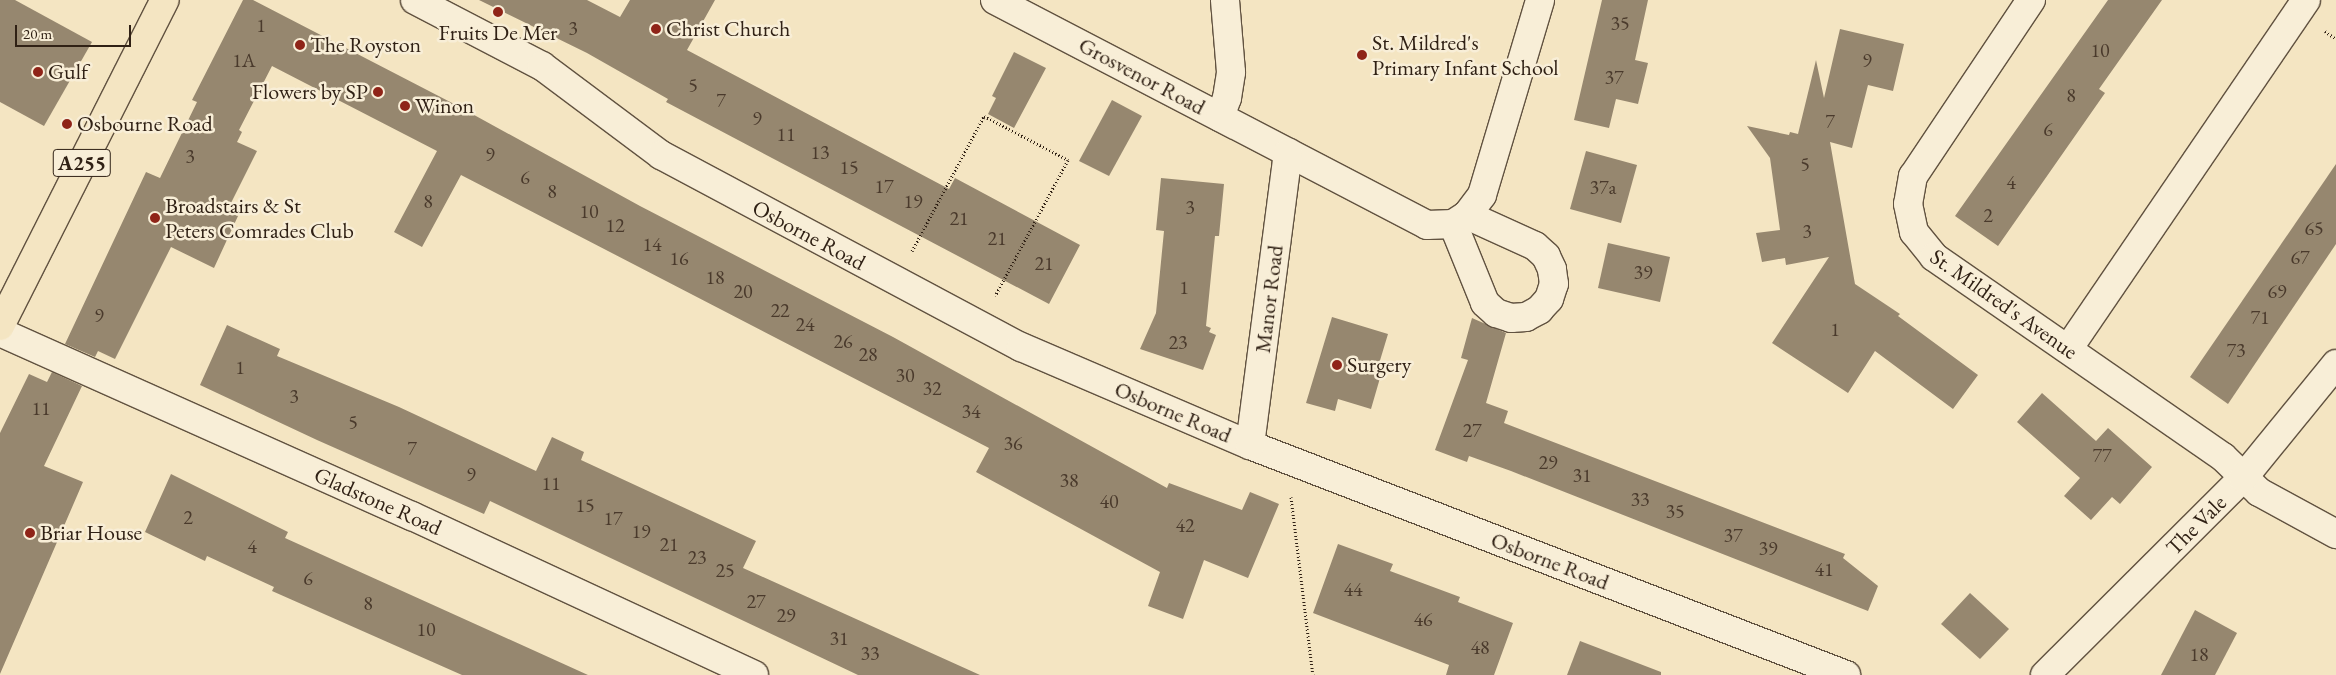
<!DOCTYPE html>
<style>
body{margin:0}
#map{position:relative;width:2336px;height:675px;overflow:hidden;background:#f4e5c2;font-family:"EB Garamond",serif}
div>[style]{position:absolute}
.building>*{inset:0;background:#96876f}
.path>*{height:3px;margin-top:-1.5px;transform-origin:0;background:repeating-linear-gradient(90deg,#302115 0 1px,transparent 0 3.5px)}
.roads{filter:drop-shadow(1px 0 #615240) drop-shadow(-1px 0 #615240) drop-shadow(0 1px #615240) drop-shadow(0 -1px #615240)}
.minor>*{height:28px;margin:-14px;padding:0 14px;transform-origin:14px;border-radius:14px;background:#f8eed7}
.major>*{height:28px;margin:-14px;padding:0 14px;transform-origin:14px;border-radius:14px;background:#f4e5c2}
.dots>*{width:14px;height:14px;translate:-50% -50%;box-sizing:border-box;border:2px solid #f8eed7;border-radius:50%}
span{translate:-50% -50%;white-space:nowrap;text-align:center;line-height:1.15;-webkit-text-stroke:5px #f8eed7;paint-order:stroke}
.number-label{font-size:20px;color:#4a3a2c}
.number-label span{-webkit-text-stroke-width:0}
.shield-label span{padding:1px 4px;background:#f8eed7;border:1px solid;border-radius:4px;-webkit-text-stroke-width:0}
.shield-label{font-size:21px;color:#302115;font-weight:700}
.poi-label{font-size:22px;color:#302115}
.left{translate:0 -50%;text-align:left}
.right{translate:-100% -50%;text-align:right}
.street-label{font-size:22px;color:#302115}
.scale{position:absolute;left:15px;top:25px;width:116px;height:22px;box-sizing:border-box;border:2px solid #302115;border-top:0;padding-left:6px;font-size:15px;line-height:18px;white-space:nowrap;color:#302115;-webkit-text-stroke:4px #f8eed7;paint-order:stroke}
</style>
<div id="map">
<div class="building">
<div style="clip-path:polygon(0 0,15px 0,92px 42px,44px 126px,0 102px)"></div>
<div style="clip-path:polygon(243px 0,253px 0,456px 105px,640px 206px,893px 337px,1167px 488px,1169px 483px,1242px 510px,1250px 492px,1279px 504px,1248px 578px,1204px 560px,1183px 619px,1148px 606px,1160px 572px,976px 472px,989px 448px,461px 175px,422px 247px,394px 232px,437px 151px,272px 66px,239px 130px,242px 132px,237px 142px,257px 151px,227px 211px,238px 216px,214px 268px,171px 247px,115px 359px,98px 351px,95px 357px,65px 344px,146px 172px,160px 178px,197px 102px,192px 100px)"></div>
<div style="clip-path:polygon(479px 0,587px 0,620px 17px,630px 0,715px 0,687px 50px,949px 189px,955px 178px,1080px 245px,1049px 304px,666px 102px,668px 99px,587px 53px)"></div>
<div style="clip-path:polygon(1602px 0,1648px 0,1635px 60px,1648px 63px,1638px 104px,1616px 99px,1609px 128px,1574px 120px)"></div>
<div style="clip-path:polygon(2108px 0,2162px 0,2099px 89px,2105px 93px,1998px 246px,1955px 216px)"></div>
<div style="clip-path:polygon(1840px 29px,1904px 44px,1893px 91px,1868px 85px,1852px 148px,1830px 142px,1855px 284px,1900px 314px,1898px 316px,1978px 375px,1953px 409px,1875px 351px,1848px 393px,1772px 343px,1829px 257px,1786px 265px,1785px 258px,1762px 262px,1756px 233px,1780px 230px,1770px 158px,1747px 126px,1789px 135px,1790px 132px,1798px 134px,1816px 60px,1824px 98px)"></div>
<div style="clip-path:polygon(1014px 52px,1046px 68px,1014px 128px,988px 114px,996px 98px,992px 96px)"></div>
<div style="clip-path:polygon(1112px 100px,1142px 116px,1109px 176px,1079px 161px)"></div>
<div style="clip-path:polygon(1586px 151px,1637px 165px,1621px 223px,1570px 209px)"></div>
<div style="clip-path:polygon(2336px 164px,2336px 244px,2228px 404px,2190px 377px)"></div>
<div style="clip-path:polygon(1161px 178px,1224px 184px,1219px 236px,1215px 236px,1206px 326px,1211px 328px,1209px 332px,1216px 335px,1203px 370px,1140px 349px,1156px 313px,1164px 231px,1156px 230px)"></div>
<div style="clip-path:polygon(1608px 243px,1670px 257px,1660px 302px,1598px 288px)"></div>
<div style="clip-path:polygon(1332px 317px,1388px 334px,1375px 377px,1380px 378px,1371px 409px,1338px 399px,1335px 411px,1306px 403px)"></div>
<div style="clip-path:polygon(1472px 318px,1506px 333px,1486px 403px,1508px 411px,1504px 423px,1845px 554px,1843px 558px,1878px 586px,1868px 611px,1511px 471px,1469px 456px,1467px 462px,1435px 450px,1468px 360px,1461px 358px)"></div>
<div style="clip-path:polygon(227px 325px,280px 349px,277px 356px,399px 407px,536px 471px,552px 437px,584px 452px,581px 460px,756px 541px,743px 568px,980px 675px,858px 675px,490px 501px,484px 514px,317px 440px,200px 385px)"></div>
<div style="clip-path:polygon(52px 372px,82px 386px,44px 466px,83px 482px,0 674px,0 433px,29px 374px,47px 382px)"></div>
<div style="clip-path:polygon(2042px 393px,2096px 441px,2108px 428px,2152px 467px,2120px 504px,2112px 497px,2091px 520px,2064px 496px,2080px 478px,2017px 422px)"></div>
<div style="clip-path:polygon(171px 474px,288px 532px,285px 538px,588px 675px,462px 675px,272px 591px,274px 587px,207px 556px,205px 561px,145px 532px)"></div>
<div style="clip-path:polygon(1338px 544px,1393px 564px,1390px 571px,1460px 597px,1458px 602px,1513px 623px,1494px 675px,1446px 675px,1449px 665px,1313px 613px)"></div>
<div style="clip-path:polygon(1970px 593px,2009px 629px,1980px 659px,1941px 624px)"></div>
<div style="clip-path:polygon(2195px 610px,2237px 633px,2215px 675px,2161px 675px)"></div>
<div style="clip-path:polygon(1580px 641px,1661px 672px,1661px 675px,1567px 675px)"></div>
</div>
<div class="path">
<div style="left:2325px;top:31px;width:14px;rotate:36deg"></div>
<div style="left:912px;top:251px;width:153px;rotate:-61.9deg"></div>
<div style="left:984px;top:116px;width:95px;rotate:27.6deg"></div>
<div style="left:1068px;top:160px;width:154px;rotate:118.2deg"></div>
<div style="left:1291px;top:497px;width:179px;rotate:83deg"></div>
</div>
<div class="roads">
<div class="minor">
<div style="left:415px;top:0;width:143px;rotate:27.5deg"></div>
<div style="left:542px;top:66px;width:149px;rotate:36.8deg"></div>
<div style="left:661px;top:155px;width:408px;rotate:28.1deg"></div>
<div style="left:1021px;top:347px;width:249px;rotate:23.2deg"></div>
<div style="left:1250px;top:445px;width:639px;rotate:21.1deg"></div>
<div style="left:995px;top:0;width:487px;rotate:27.5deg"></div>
<div style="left:1427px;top:225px;width:26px;rotate:-2deg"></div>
<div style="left:1453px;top:224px;width:17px;rotate:-33deg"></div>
<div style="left:1467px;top:215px;width:25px;rotate:-53deg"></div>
<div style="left:1482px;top:195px;width:203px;rotate:-73.4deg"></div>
<div style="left:2031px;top:0;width:212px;rotate:123.8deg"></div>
<div style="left:1913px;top:176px;width:28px;rotate:100deg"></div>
<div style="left:1908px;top:204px;width:29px;rotate:78deg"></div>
<div style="left:1914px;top:232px;width:32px;rotate:51deg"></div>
<div style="left:1934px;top:257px;width:351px;rotate:34.7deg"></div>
<div style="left:2223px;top:457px;width:50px;rotate:44.2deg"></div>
<div style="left:2259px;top:492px;width:88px;rotate:28.6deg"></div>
<div style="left:1220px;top:117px;width:20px;rotate:-70deg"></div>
<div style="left:1227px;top:98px;width:26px;rotate:-81deg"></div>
<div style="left:1231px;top:72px;width:72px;rotate:-94.8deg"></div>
<div style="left:1453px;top:224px;width:85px;rotate:67.9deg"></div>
<div style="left:1485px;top:303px;width:15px;rotate:42deg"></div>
<div style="left:1496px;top:313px;width:16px;rotate:18deg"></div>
<div style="left:1511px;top:318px;width:15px;rotate:-4deg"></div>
<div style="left:1526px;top:317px;width:15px;rotate:-28deg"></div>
<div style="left:1539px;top:310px;width:15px;rotate:-48deg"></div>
<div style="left:1549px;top:299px;width:16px;rotate:-72deg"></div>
<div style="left:1554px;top:284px;width:15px;rotate:-98deg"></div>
<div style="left:1552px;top:269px;width:14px;rotate:-115deg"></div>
<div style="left:1546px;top:256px;width:15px;rotate:-138deg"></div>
<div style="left:1535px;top:246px;width:75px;rotate:-155.5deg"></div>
<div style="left:0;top:332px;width:451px;rotate:24.1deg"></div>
<div style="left:412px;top:516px;width:377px;rotate:24.9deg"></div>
<div style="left:2068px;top:349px;width:422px;rotate:-55.7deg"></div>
<div style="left:1250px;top:445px;width:295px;rotate:-82.6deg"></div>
<div style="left:2045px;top:675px;width:279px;rotate:-44.9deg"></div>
<div style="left:2243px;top:478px;width:147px;rotate:-50.8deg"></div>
</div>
<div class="major">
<div style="left:0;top:326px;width:365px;rotate:-63.2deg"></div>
</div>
</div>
<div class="dots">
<div style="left:498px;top:12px;background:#8f2418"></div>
<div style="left:656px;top:29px;background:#8f2418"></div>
<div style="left:300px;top:45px;background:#8f2418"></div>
<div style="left:1362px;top:55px;background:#8f2418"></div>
<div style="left:38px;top:72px;background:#8f2418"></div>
<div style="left:378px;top:92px;background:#8f2418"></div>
<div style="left:405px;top:106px;background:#8f2418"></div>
<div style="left:67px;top:124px;background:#8f2418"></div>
<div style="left:155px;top:218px;background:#8f2418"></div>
<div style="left:1337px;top:365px;background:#8f2418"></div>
<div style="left:30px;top:533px;background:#8f2418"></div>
</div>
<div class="number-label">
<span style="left:1620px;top:23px">35</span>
<span style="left:261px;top:25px">1</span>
<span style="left:573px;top:28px">3</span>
<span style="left:2100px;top:50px">10</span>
<span style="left:244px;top:60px">1A</span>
<span style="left:1867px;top:60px">9</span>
<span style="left:1614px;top:77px">37</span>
<span style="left:693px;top:85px">5</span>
<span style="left:2071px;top:95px">8</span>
<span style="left:721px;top:100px">7</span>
<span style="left:757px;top:118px">9</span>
<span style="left:1830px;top:121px">7</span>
<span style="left:2048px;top:129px">6</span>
<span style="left:786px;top:134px">11</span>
<span style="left:820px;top:152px">13</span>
<span style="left:490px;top:154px">9</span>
<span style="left:190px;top:156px">3</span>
<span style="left:1805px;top:164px">5</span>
<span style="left:849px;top:167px">15</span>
<span style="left:525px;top:177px">6</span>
<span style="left:2011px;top:182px">4</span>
<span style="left:884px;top:186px">17</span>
<span style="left:1603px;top:187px">37a</span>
<span style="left:552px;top:191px">8</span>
<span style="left:428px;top:201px">8</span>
<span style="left:913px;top:201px">19</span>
<span style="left:1190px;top:207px">3</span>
<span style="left:589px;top:211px">10</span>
<span style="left:1988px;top:215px">2</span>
<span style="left:959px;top:218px">21</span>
<span style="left:615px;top:225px">12</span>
<span style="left:2314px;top:228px">65</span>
<span style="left:1807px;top:231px">3</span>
<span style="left:997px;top:238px">21</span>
<span style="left:652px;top:244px">14</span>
<span style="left:2300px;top:257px">67</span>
<span style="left:679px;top:258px">16</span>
<span style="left:1044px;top:263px">21</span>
<span style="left:1643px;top:272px">39</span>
<span style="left:715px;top:277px">18</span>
<span style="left:1184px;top:287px">1</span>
<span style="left:743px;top:291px">20</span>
<span style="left:2277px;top:291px">69</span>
<span style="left:780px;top:310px">22</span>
<span style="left:99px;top:315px">9</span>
<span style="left:2260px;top:317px">71</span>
<span style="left:805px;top:324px">24</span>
<span style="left:1835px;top:329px">1</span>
<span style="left:843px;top:341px">26</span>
<span style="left:1178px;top:342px">23</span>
<span style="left:2236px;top:350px">73</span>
<span style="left:868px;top:354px">28</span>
<span style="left:240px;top:367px">1</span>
<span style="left:905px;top:375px">30</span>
<span style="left:932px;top:388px">32</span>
<span style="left:294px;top:396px">3</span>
<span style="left:41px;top:408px">11</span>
<span style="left:971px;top:411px">34</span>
<span style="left:353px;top:422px">5</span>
<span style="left:1472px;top:430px">27</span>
<span style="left:1013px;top:443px">36</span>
<span style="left:412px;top:448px">7</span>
<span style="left:2102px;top:455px">77</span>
<span style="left:1548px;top:462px">29</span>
<span style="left:471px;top:474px">9</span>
<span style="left:1582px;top:475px">31</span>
<span style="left:1069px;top:480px">38</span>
<span style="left:551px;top:483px">11</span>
<span style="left:1640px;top:499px">33</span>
<span style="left:1109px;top:501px">40</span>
<span style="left:585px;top:505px">15</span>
<span style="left:1675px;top:511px">35</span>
<span style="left:188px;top:517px">2</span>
<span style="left:613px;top:518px">17</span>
<span style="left:1185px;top:525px">42</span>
<span style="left:641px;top:531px">19</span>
<span style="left:1733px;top:535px">37</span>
<span style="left:669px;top:544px">21</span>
<span style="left:252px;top:546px">4</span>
<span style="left:1768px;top:548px">39</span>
<span style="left:697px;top:557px">23</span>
<span style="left:1824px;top:569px">41</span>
<span style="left:725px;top:570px">25</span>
<span style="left:308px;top:578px">6</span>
<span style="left:1353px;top:589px">44</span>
<span style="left:756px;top:601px">27</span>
<span style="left:368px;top:603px">8</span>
<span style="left:786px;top:615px">29</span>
<span style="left:1423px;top:619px">46</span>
<span style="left:426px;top:629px">10</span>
<span style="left:839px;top:638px">31</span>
<span style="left:1480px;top:647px">48</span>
<span style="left:870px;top:653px">33</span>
<span style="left:2199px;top:654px">18</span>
</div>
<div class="shield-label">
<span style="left:82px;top:163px">A255</span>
</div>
<div class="poi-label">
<span class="left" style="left:666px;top:29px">Christ Church</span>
<span style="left:498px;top:33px">Fruits De Mer</span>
<span class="left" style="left:1372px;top:55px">St. Mildred's<br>Primary Infant School</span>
<span class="left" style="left:310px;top:45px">The Royston</span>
<span class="left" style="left:48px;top:72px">Gulf</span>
<span class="right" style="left:368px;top:92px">Flowers by SP</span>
<span class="left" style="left:415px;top:106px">Winon</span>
<span class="left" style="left:77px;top:124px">Osbourne Road</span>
<span class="left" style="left:165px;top:218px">Broadstairs &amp; St<br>Peters Comrades Club</span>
<span class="left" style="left:1347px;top:365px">Surgery</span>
<span class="left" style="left:40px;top:533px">Briar House</span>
</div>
<div class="street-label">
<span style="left:1142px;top:76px;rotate:28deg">Grosvenor Road</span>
<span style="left:809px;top:235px;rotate:28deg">Osborne Road</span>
<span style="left:1269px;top:299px;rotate:-83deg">Manor Road</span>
<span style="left:2004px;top:304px;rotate:35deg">St. Mildred's Avenue</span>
<span style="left:1173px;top:412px;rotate:23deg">Osborne Road</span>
<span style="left:378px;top:501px;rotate:24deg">Gladstone Road</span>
<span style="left:2196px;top:525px;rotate:-45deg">The Vale</span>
<span style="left:1550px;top:561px;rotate:21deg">Osborne Road</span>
</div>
<div class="scale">20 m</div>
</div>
